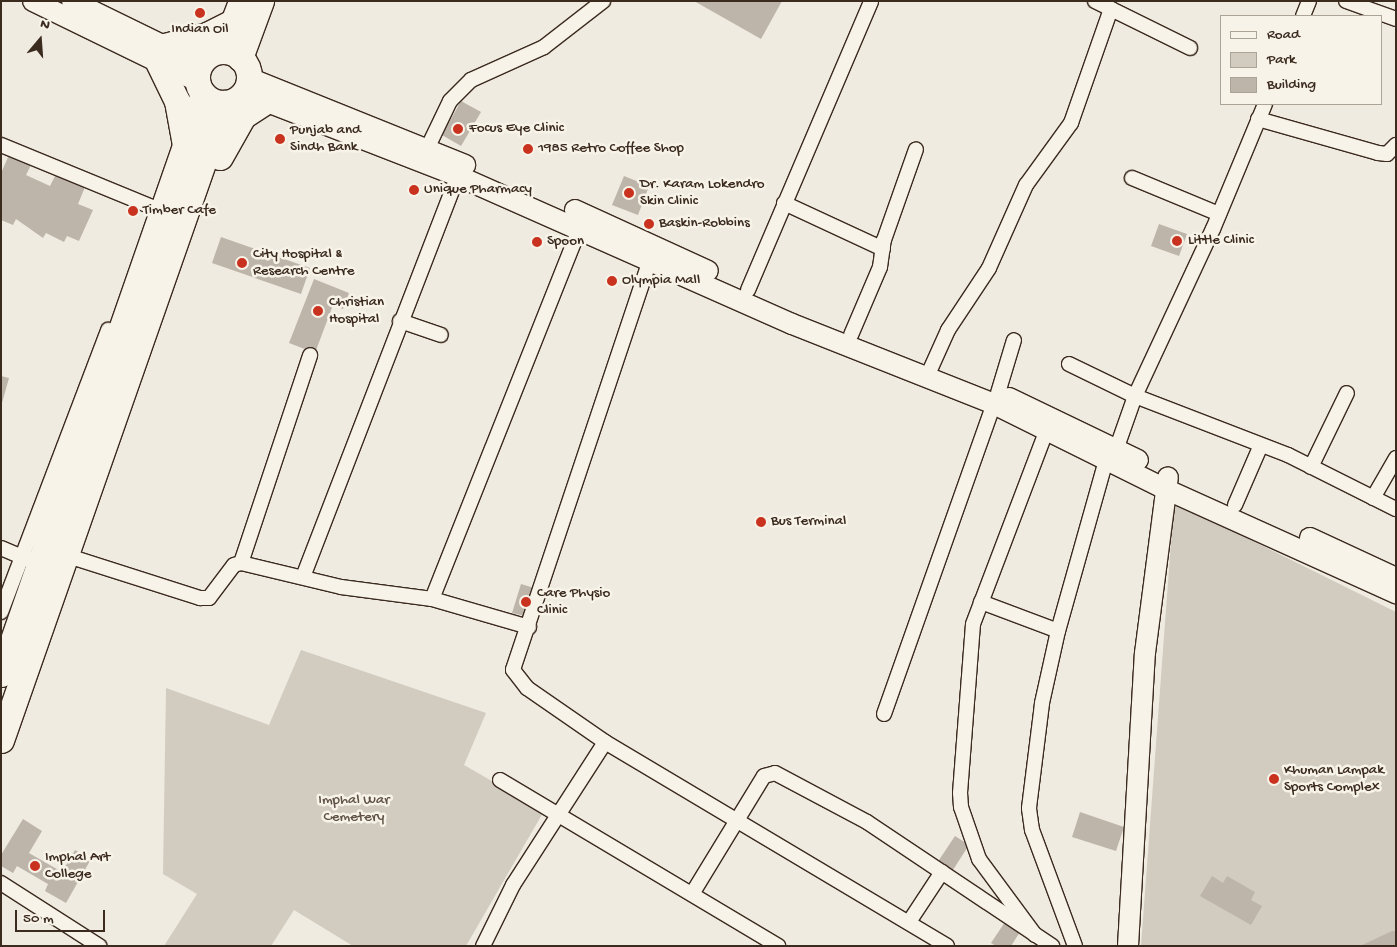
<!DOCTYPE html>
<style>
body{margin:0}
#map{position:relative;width:1397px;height:947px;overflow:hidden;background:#efebe0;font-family:"Gochi Hand",sans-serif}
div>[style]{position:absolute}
.green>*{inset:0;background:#d1cbc0}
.building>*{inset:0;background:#bdb5aa}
.roads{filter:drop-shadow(1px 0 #3b2a1e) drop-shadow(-1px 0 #3b2a1e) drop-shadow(0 1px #3b2a1e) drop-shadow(0 -1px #3b2a1e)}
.street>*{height:14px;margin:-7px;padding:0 7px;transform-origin:7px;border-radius:7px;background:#f7f3e8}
.secondary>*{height:20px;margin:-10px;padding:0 10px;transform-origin:10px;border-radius:10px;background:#f7f3e8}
.highway>*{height:25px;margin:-12.5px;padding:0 12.5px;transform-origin:12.5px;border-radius:12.5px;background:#f7f3e8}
.highway>.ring{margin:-12.5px;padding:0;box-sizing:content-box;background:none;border:25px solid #f7f3e8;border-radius:50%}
.dots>*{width:14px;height:14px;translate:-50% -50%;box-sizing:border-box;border:2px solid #f7f3e8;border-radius:50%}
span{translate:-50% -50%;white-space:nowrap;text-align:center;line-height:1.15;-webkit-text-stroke:5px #f7f3e8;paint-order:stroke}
.poi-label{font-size:15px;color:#3b2a1e}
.left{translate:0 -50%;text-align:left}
.park-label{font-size:15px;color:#605246}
.frame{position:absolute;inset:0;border:2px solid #3b2a1e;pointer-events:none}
.legend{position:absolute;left:1220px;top:15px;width:162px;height:90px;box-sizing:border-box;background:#f7f3e8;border:1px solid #aca397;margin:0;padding:6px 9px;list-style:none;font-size:15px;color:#3b2a1e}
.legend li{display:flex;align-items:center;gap:10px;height:25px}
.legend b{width:25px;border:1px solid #aca397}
.north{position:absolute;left:15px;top:15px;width:50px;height:50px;-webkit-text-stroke:4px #f7f3e8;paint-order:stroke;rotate:18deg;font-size:14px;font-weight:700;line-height:20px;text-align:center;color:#3b2a1e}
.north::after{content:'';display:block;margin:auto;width:18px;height:22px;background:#3b2a1e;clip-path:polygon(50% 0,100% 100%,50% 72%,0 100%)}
.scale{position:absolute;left:15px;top:910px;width:90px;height:22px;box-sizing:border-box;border:2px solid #3b2a1e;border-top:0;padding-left:6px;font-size:15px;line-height:18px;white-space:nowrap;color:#3b2a1e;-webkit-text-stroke:4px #f7f3e8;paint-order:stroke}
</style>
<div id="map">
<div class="green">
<div style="clip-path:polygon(1174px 502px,1396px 612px,1396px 946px,1141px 946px)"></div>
<div style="clip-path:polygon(301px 650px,486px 713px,464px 765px,544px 811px,466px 946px,353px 946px,294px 910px,271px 946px,164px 946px,197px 894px,163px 874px,166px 688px,269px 725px)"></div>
</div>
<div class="building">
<div style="clip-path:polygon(694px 1px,782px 1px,761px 39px)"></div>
<div style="clip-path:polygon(461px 101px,481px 112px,461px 146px,442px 135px)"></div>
<div style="clip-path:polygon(9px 155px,31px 165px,26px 175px,50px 186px,56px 174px,85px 187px,78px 204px,93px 210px,79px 241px,67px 236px,64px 242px,46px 233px,43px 238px,16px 219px,13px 225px,1px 220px,1px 173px)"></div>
<div style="clip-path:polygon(624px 176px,649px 186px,638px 215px,612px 205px)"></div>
<div style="clip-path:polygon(1159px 224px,1187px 234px,1179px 256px,1151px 246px)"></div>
<div style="clip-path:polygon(221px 237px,310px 268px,301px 294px,212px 263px)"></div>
<div style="clip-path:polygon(314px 279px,349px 293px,343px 309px,333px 305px,315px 353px,289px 343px)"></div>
<div style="clip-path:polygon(1px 376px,9px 378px,2px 403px,1px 403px)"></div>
<div style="clip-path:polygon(521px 584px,541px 590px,530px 617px,512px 613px)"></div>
<div style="clip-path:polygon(1080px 812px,1124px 827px,1116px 851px,1072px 837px)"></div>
<div style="clip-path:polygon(23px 819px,42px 831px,29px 853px,62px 872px,75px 850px,91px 859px,66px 903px,45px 891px,48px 884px,17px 866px,13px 873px,1px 866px,1px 855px)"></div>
<div style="clip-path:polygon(955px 836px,969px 845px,951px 873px,937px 863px)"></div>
<div style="clip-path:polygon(1212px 876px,1223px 883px,1227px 876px,1255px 892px,1251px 900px,1262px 906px,1251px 925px,1200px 896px)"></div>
<div style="clip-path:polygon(1005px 922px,1020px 932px,1011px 946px,996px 946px,991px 943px)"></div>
<div style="clip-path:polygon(1396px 931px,1396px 946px,1360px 946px,1392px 931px)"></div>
</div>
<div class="roads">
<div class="street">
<div style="left:1095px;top:1px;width:106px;rotate:26.3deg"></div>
<div style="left:1346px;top:1px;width:53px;rotate:19.8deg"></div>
<div style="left:1303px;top:16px;width:16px;rotate:-68deg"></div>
<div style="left:1258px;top:119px;width:125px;rotate:15.8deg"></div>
<div style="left:1378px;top:153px;width:9px;rotate:6deg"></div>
<div style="left:1387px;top:154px;width:13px;rotate:-45deg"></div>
<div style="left:1px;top:145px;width:176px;rotate:22.3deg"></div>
<div style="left:427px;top:149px;width:53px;rotate:-64.4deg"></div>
<div style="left:450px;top:101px;width:30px;rotate:-45deg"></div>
<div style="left:471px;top:80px;width:80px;rotate:-24.3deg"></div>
<div style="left:544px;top:47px;width:75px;rotate:-37.9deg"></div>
<div style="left:1132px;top:178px;width:94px;rotate:22.5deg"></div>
<div style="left:784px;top:203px;width:109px;rotate:24.9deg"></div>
<div style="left:650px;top:260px;width:432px;rotate:108.5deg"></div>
<div style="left:513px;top:670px;width:23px;rotate:52deg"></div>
<div style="left:527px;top:688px;width:95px;rotate:34.7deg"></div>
<div style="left:605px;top:742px;width:398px;rotate:30.8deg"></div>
<div style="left:748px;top:290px;width:314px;rotate:-66.9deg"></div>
<div style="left:400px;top:321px;width:43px;rotate:18.9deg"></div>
<div style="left:851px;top:335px;width:74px;rotate:-66.9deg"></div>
<div style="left:880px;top:267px;width:27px;rotate:-82deg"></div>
<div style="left:884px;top:240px;width:96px;rotate:-70.6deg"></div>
<div style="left:1069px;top:364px;width:73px;rotate:25.9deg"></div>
<div style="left:1135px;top:396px;width:164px;rotate:21.1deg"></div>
<div style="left:1288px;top:455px;width:121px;rotate:26.6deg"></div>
<div style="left:926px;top:379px;width:54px;rotate:-65.8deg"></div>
<div style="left:948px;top:330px;width:74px;rotate:-56.5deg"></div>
<div style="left:989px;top:268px;width:91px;rotate:-66deg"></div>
<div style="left:1026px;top:185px;width:77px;rotate:-54deg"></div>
<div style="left:1071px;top:123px;width:121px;rotate:-70.7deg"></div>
<div style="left:998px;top:393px;width:55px;rotate:-73.2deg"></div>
<div style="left:1116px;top:450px;width:57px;rotate:-70.6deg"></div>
<div style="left:1135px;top:396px;width:184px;rotate:-65deg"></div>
<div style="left:1213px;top:229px;width:135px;rotate:-67.4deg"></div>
<div style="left:1311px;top:467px;width:82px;rotate:-64.1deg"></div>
<div style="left:1373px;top:498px;width:46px;rotate:-60.1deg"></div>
<div style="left:1235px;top:505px;width:65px;rotate:-66.6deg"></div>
<div style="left:1px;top:548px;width:30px;rotate:23deg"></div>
<div style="left:65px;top:555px;width:142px;rotate:17.7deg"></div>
<div style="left:200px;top:598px;width:9px"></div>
<div style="left:209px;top:598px;width:41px;rotate:-52.9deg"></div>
<div style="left:234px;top:565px;width:7px;rotate:-16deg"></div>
<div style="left:241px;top:563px;width:103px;rotate:13.5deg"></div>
<div style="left:341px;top:587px;width:92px;rotate:7.5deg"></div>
<div style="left:432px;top:599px;width:101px;rotate:16.1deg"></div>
<div style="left:241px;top:563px;width:219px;rotate:-71.6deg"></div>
<div style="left:303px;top:577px;width:430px;rotate:-68.9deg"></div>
<div style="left:432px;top:599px;width:400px;rotate:-68.3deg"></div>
<div style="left:981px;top:602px;width:82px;rotate:20.6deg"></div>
<div style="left:1px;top:612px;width:302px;rotate:-69.2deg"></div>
<div style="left:884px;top:714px;width:329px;rotate:-70.5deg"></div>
<div style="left:500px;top:780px;width:324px;rotate:30.8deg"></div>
<div style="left:1px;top:883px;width:117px;rotate:32.7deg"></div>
<div style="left:692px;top:894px;width:138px;rotate:-58.6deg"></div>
<div style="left:764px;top:776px;width:11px;rotate:-15deg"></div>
<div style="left:775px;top:773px;width:104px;rotate:28deg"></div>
<div style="left:867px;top:822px;width:223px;rotate:33.8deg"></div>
<div style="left:909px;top:922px;width:60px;rotate:-56.6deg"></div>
<div style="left:1035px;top:935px;width:94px;rotate:-126.4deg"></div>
<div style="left:979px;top:859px;width:55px;rotate:-109.1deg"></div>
<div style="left:961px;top:807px;width:14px;rotate:-94deg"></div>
<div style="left:960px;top:793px;width:169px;rotate:-85.6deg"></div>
<div style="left:973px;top:624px;width:205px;rotate:-69.2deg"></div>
<div style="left:483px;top:946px;width:68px;rotate:-63.8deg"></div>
<div style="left:513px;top:885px;width:170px;rotate:-57.2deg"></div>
<div style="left:1075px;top:946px;width:124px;rotate:-110.3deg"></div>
<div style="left:1032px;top:830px;width:22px;rotate:-98deg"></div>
<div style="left:1029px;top:808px;width:106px;rotate:-82.9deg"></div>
<div style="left:1042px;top:703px;width:74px;rotate:-77.5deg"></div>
<div style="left:1058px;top:631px;width:178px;rotate:-74.3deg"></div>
</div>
<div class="secondary">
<div style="left:33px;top:1px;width:182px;rotate:26deg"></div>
<div style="left:72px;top:1px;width:144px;rotate:26deg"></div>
<div style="left:249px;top:78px;width:233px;rotate:21.9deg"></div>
<div style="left:244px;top:93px;width:230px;rotate:21.2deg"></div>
<div style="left:458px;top:176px;width:365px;rotate:23.9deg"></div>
<div style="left:792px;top:324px;width:217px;rotate:21.6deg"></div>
<div style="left:994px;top:404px;width:189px;rotate:26.4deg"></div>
<div style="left:1163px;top:488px;width:256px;rotate:24.3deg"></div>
<div style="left:575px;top:210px;width:146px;rotate:24.6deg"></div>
<div style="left:1009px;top:398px;width:143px;rotate:25.7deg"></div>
<div style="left:1310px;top:538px;width:95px;rotate:24.9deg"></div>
<div style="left:1128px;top:946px;width:293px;rotate:-86.7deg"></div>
<div style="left:1145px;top:653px;width:177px;rotate:-82.6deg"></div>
</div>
<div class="highway">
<div style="left:227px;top:38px;width:40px;rotate:-69deg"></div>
<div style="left:164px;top:46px;width:44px;rotate:-14.3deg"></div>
<div style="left:207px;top:35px;width:29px;rotate:-27deg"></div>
<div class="ring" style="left:197px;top:51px;width:27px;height:27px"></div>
<div style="left:240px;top:58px;width:61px;rotate:-69.8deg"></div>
<div style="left:158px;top:62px;width:43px;rotate:64deg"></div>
<div style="left:177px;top:101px;width:45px;rotate:79.7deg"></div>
<div style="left:220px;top:157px;width:47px;rotate:-60.7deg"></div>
<div style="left:243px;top:116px;width:27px;rotate:-33deg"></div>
<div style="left:1px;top:674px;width:614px;rotate:-70.8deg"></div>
<div style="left:1px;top:740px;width:675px;rotate:-70.71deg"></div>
</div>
</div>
<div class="dots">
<div style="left:200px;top:13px;background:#c8321e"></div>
<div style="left:458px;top:129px;background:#c8321e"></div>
<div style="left:280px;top:139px;background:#c8321e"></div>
<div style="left:528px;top:149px;background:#c8321e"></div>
<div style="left:414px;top:190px;background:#c8321e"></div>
<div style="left:629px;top:193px;background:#c8321e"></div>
<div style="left:133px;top:211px;background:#c8321e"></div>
<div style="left:649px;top:224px;background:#c8321e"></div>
<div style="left:1177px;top:241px;background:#c8321e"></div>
<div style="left:537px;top:242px;background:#c8321e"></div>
<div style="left:242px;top:263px;background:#c8321e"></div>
<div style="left:612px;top:281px;background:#c8321e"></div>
<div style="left:318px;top:311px;background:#c8321e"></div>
<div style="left:761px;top:522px;background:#c8321e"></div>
<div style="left:526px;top:602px;background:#c8321e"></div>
<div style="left:1274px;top:779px;background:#c8321e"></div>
<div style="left:35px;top:866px;background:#c8321e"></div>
</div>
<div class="poi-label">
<span style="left:200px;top:30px">Indian Oil</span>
<span class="left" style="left:469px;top:129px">Focus Eye Clinic</span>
<span class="left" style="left:290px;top:139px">Punjab and<br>Sindh Bank</span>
<span class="left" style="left:538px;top:149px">1985 Retro Coffee Shop</span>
<span class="left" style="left:640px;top:193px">Dr. Karam Lokendro<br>Skin Clinic</span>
<span class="left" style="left:424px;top:190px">Unique Pharmacy</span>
<span class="left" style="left:143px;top:211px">Timber Cafe</span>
<span class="left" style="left:659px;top:224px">Baskin-Robbins</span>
<span class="left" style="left:1188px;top:241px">Little Clinic</span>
<span class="left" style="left:547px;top:242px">Spoon</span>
<span class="left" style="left:253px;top:263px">City Hospital &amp;<br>Research Centre</span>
<span class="left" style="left:622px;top:281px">Olympia Mall</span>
<span class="left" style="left:329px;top:311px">Christian<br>Hospital</span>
<span class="left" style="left:771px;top:522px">Bus Terminal</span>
<span class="left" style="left:537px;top:602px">Care Physio<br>Clinic</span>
<span class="left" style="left:1284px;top:779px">Khuman Lampak<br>Sports Complex</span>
<span class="left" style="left:45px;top:866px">Imphal Art<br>College</span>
</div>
<div class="park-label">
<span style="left:354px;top:809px">Imphal War<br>Cemetery</span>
</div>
<div class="frame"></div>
<ul class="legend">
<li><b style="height:6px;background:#f7f3e8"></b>Road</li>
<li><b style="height:14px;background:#d1cbc0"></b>Park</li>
<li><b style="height:14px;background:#bdb5aa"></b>Building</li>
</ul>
<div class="north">N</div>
<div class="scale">50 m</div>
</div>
